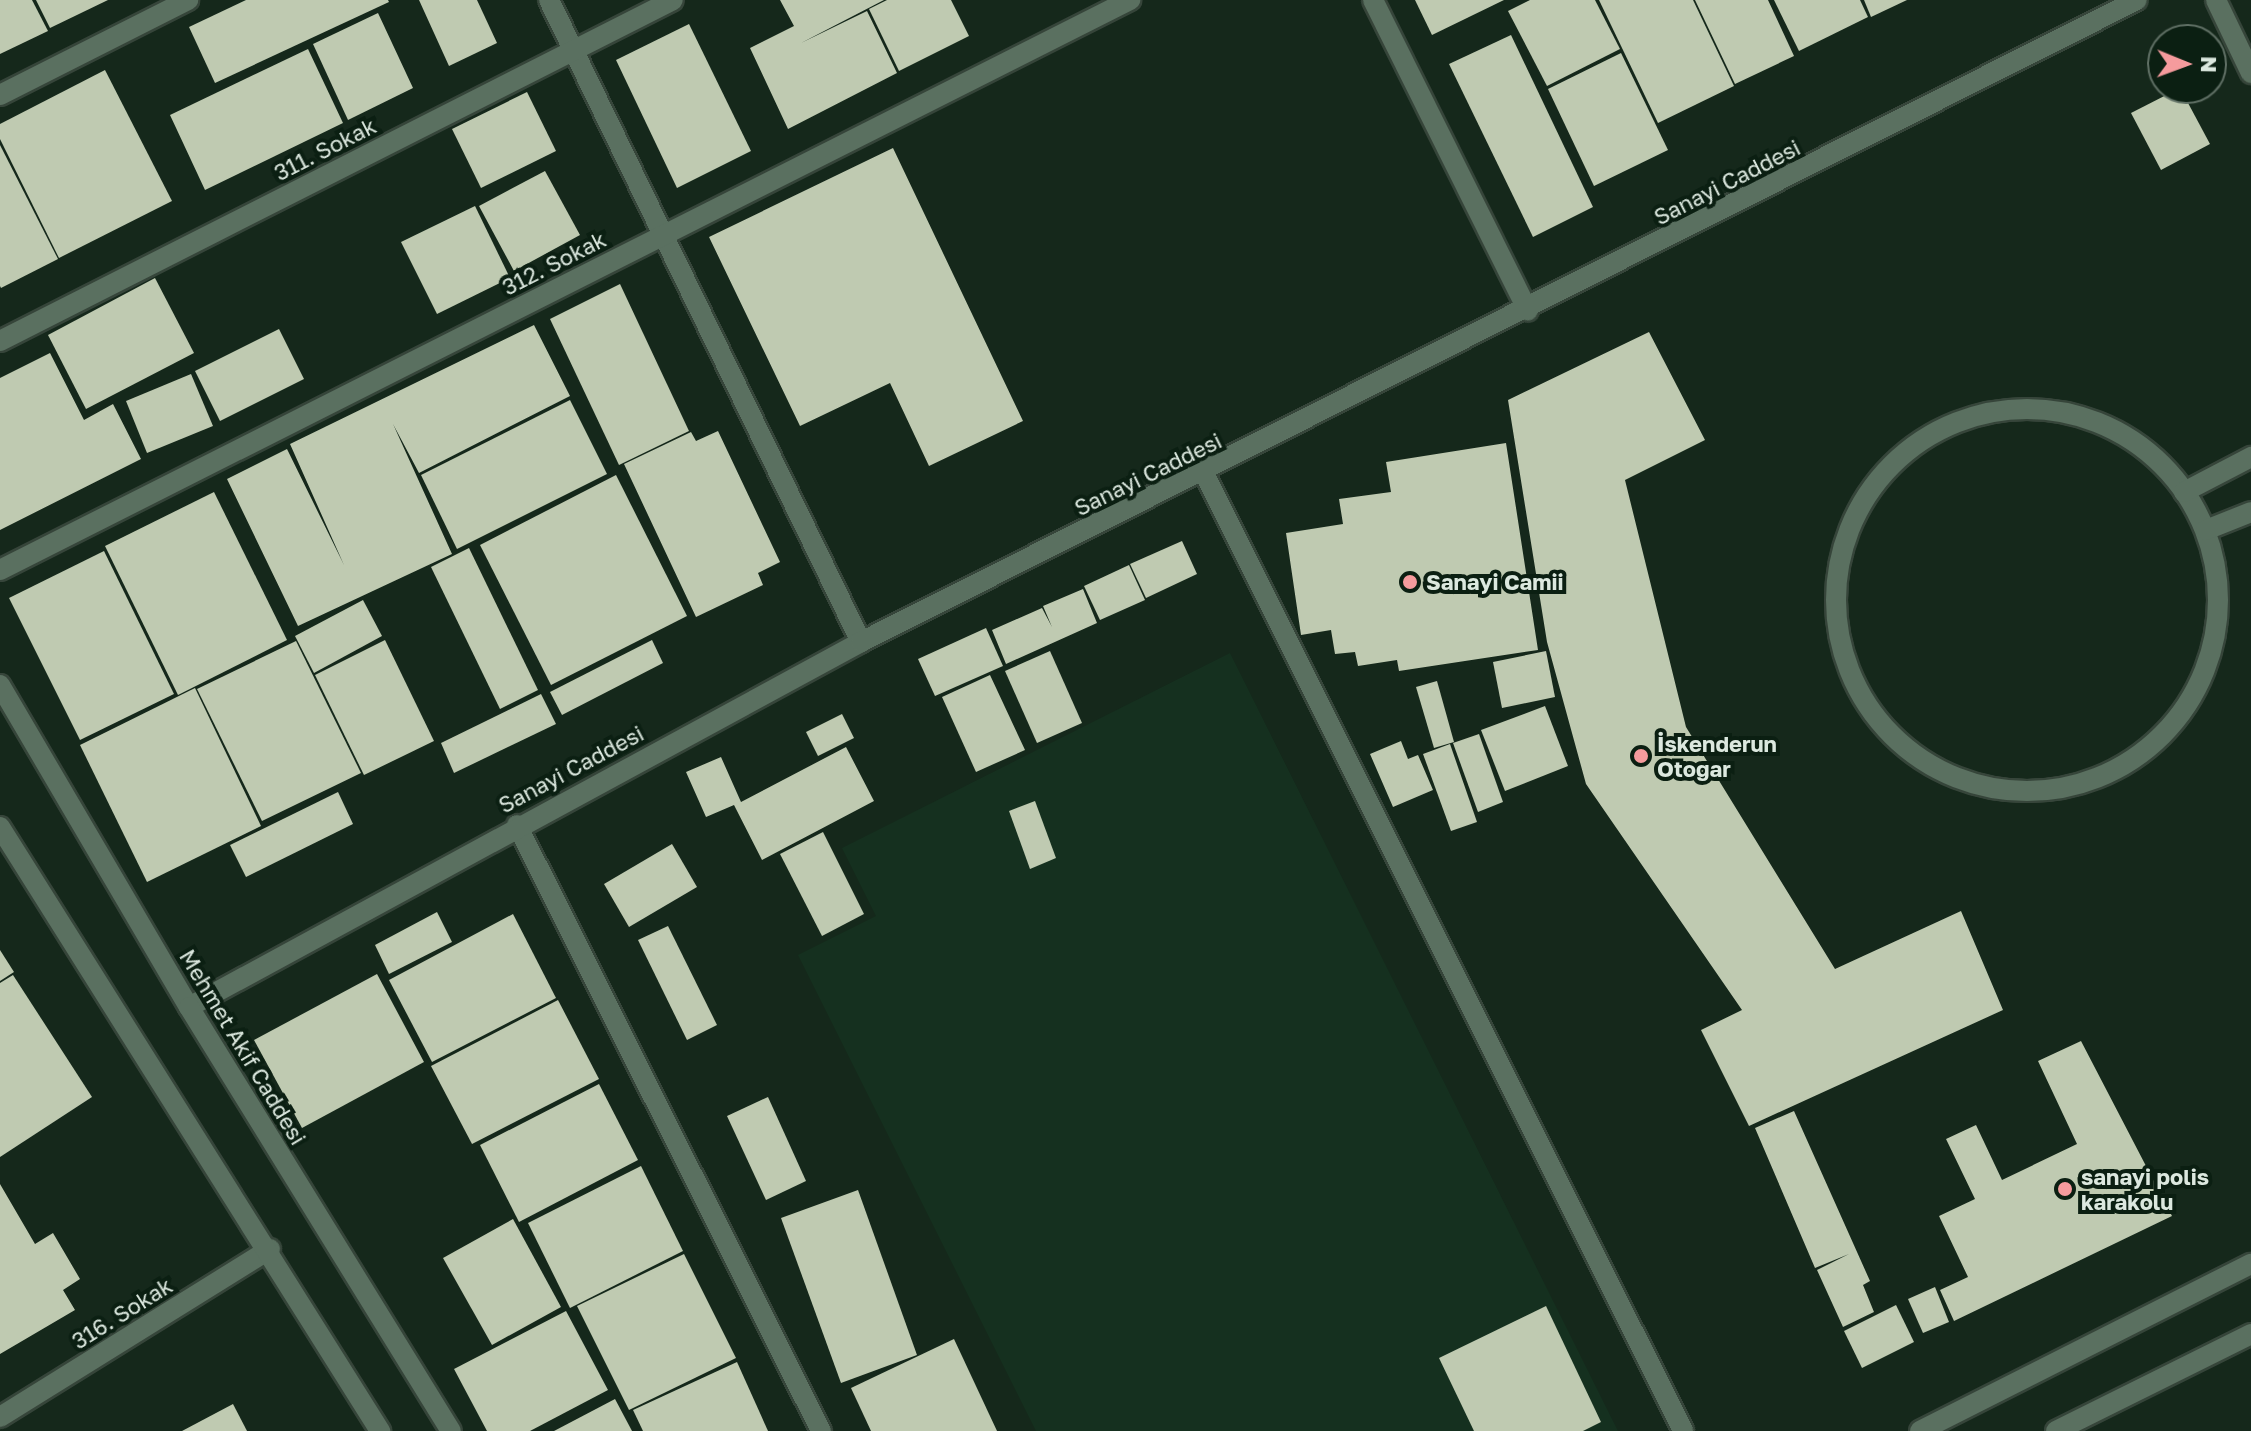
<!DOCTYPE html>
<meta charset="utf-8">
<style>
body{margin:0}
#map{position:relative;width:2251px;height:1431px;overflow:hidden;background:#15281b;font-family:"Golos Text",sans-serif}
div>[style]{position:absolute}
.built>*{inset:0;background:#15301f}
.building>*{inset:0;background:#bfcab1}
.roads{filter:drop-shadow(2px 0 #36453a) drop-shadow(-2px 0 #36453a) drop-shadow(0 2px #36453a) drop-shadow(0 -2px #36453a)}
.service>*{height:20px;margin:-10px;padding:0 10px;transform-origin:10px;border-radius:10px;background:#5a7060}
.service>.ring{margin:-10px;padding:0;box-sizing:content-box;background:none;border:20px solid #5a7060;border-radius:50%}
.minor>*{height:20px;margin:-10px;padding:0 10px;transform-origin:10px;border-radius:10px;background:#5a7060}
.tertiary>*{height:20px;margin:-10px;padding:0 10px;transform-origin:10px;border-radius:10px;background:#5a7060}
.dots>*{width:22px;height:22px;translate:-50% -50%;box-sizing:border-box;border:4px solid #0b1f12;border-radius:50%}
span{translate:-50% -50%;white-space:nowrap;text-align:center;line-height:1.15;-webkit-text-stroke:8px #0b1f12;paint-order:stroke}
.street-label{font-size:22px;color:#dce8df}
.poi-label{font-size:22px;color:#dce8df;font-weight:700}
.left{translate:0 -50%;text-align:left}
.north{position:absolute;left:2147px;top:24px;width:80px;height:80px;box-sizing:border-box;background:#0b1f12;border:2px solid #5f6f64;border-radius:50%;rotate:91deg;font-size:22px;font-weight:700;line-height:32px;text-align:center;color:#dce8df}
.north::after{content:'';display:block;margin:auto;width:28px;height:36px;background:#f59b9d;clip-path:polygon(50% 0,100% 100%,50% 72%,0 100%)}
</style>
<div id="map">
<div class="built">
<div style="clip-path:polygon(1230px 653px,1618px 1431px,1036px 1431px,798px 955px,876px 916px,842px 848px)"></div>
</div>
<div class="building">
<div style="clip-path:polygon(0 0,32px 0,48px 31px,0 54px)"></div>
<div style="clip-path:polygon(36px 0,108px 0,50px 28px)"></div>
<div style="clip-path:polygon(246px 0,388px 0,389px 2px,215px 83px,189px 27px)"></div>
<div style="clip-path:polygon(419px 0,477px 0,497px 43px,449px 66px)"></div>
<div style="clip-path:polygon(780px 0,884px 0,801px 43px,867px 11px,897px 73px,788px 129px,750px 48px,794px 26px)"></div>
<div style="clip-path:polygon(887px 0,951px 0,969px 36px,899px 71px,869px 9px)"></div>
<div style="clip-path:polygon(1415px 0,1504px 0,1432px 35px)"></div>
<div style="clip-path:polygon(1530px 0,1595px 0,1620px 49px,1547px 86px,1508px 11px)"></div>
<div style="clip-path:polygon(1599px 0,1693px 0,1734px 86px,1658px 123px)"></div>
<div style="clip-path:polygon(1695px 0,1768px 0,1794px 56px,1735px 84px)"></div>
<div style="clip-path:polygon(1774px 0,1860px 0,1868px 17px,1799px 51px)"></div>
<div style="clip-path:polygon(1864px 0,1907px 0,1871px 17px)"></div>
<div style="clip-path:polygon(378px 13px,413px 88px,348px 120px,313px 44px)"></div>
<div style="clip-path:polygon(689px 24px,751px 151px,677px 188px,616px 60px)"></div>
<div style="clip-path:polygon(1511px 35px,1593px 207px,1533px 237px,1449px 64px)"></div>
<div style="clip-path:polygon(308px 49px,343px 123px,205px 190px,170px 115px)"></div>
<div style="clip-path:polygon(1621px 53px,1668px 150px,1594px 186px,1548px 89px)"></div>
<div style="clip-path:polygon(105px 70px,172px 201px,59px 258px,0 139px,0 124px)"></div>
<div style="clip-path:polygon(2180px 88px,2210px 144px,2161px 170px,2131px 113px)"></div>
<div style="clip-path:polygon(527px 92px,556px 151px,481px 188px,452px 129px)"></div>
<div style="clip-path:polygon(0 145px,58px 259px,1px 288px,0 286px)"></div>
<div style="clip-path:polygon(893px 148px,1023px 421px,929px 466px,890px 383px,800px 426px,709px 237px)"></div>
<div style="clip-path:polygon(545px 171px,580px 235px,514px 271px,479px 206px)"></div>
<div style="clip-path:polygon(475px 206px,510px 278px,437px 314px,401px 242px)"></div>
<div style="clip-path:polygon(155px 278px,194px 353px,86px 409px,48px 335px)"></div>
<div style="clip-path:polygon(620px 284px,689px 431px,619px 465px,550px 319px)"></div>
<div style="clip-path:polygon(534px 325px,570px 396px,419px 473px,393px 424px,452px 554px,298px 626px,227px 479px,287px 449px,344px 565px,290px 444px)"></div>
<div style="clip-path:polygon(279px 329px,304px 379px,220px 421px,195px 371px)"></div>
<div style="clip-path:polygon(1649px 332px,1705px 440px,1625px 480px,1686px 727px,1835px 969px,1961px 911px,2003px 1010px,1749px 1126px,1701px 1030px,1742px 1010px,1586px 784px,1547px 642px,1508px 400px)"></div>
<div style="clip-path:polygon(50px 353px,84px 420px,113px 404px,141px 459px,0 530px,0 378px)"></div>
<div style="clip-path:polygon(191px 374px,213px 426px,147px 453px,126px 401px)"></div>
<div style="clip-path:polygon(570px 400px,607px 474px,457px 549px,421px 475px)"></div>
<div style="clip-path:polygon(718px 431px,780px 562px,758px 573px,763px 585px,696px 617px,624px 464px,691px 432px,696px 441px)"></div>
<div style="clip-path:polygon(1506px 443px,1538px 650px,1399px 671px,1397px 660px,1358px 666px,1355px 652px,1335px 654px,1331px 630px,1301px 635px,1286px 533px,1343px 524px,1339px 499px,1391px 492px,1386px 462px)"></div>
<div style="clip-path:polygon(616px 475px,687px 616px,551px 685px,480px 545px)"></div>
<div style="clip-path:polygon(214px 492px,287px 640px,178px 695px,105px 546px)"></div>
<div style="clip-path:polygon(1182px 541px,1197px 574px,1146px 598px,1130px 564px)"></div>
<div style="clip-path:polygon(469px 548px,538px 690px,500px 709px,431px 567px)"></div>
<div style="clip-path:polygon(104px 551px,174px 694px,80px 740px,9px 598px)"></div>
<div style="clip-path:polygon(1129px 565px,1145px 600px,1100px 620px,1084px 586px)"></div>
<div style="clip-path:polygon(1083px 589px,1097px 623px,1006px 664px,992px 630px,1042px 608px,1052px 627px,1043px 606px)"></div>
<div style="clip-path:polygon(363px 600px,382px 636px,314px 673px,295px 636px)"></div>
<div style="clip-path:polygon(986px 628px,1003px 666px,935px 696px,918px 659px)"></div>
<div style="clip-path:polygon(385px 640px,434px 741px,364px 775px,315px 675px)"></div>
<div style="clip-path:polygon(652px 640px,663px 663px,562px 715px,550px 692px)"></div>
<div style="clip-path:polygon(296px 641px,361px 773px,262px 821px,197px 689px)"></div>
<div style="clip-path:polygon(1050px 651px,1082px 723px,1037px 743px,1005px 671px)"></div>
<div style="clip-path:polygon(1546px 651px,1555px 697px,1502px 708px,1493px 662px)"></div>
<div style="clip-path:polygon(990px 675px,1025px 750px,976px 772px,942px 697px)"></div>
<div style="clip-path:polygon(1437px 681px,1454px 742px,1434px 748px,1416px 687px)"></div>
<div style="clip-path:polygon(195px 688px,261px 826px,147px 882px,80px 745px)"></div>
<div style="clip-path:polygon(541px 694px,556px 724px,454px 773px,441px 743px)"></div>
<div style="clip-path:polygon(1545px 706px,1568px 766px,1505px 791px,1481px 730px)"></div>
<div style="clip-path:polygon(842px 714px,854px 738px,818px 756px,806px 732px)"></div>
<div style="clip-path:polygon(1479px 734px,1503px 802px,1478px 812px,1453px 743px)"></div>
<div style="clip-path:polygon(1401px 741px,1408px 759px,1418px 755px,1433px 790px,1393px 807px,1370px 754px)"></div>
<div style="clip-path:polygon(1450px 744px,1477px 822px,1451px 831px,1423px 754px)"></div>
<div style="clip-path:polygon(846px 747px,874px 801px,762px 860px,734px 805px,706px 817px,686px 772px,721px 757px,741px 802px)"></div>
<div style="clip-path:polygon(338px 792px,353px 824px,246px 877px,230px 845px)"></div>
<div style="clip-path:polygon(1035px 801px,1056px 858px,1030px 869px,1009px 811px)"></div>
<div style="clip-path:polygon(823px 832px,864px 914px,822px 936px,780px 854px)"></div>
<div style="clip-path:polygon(672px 844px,697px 887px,629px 927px,604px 884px)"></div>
<div style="clip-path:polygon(437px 912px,452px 942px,389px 974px,375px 945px)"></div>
<div style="clip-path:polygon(513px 914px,556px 998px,432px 1062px,389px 980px)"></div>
<div style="clip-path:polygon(668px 926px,717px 1025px,687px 1040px,638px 940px)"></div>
<div style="clip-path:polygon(0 950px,14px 972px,0 981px)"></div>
<div style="clip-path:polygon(377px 974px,424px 1062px,302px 1128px,254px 1040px)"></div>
<div style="clip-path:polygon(13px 975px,92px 1097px,0 1157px,0 983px)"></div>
<div style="clip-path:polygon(558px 1000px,599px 1079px,472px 1144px,431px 1066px)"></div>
<div style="clip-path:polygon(2081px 1041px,2172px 1216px,1954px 1321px,1940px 1290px,1968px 1277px,1939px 1216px,1975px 1199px,1946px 1139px,1976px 1125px,2002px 1180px,2077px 1144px,2038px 1061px)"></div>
<div style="clip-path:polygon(599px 1084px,638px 1160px,519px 1222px,480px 1145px)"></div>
<div style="clip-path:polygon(768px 1097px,806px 1181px,766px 1200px,727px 1116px)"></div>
<div style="clip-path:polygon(1794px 1111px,1870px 1281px,1863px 1285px,1874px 1312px,1843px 1327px,1817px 1270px,1849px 1254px,1815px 1268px,1755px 1128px)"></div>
<div style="clip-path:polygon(641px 1166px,683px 1251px,570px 1308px,528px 1223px)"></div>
<div style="clip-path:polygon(0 1184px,35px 1244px,53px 1233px,80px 1279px,63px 1290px,75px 1310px,0 1354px)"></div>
<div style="clip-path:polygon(858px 1190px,917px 1355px,841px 1383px,781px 1218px)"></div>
<div style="clip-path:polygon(513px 1219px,561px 1307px,492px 1345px,443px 1258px)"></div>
<div style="clip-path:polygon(684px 1254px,736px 1358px,629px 1410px,577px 1306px)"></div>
<div style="clip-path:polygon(1935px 1287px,1949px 1322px,1923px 1333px,1908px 1299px)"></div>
<div style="clip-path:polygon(1896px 1305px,1914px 1342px,1862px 1368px,1844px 1331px)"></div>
<div style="clip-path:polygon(1546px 1306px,1601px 1422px,1583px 1431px,1474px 1431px,1439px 1358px)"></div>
<div style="clip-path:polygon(566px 1311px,608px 1390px,530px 1431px,487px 1431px,454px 1369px)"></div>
<div style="clip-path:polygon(954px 1339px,997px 1431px,871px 1431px,851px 1388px)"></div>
<div style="clip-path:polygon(737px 1362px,768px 1431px,643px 1431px,633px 1410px)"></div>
<div style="clip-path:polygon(615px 1399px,632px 1431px,554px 1431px)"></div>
<div style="clip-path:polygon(233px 1404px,247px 1431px,182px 1431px)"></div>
</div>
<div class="roads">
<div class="service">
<div class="ring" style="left:1836px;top:409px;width:362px;height:362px"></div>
<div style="left:2184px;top:492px;width:76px;rotate:-27.6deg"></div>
<div style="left:2206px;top:530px;width:48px;rotate:-21.8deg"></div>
</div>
<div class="minor">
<div style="left:549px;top:0;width:714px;rotate:64.08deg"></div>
<div style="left:1373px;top:0;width:347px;rotate:63.5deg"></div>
<div style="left:2216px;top:0;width:81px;rotate:64.4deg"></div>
<div style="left:0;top:95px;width:211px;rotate:-26.8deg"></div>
<div style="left:0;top:341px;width:754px;rotate:-26.87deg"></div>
<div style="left:1204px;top:473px;width:1071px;rotate:63.43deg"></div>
<div style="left:0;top:570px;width:1266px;rotate:-26.77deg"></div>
<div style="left:517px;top:825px;width:678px;rotate:63.36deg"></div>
<div style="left:189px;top:1007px;width:765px;rotate:-28.51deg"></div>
<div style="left:861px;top:642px;width:1428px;rotate:-26.71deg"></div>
<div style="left:0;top:1417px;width:318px;rotate:-31.9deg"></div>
</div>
<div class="tertiary">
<div style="left:0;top:685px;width:373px;rotate:59.6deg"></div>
<div style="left:189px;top:1007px;width:498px;rotate:58.3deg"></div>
<div style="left:0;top:827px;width:714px;rotate:57.82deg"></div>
<div style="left:1920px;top:1431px;width:371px;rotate:-26.8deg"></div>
<div style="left:2056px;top:1431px;width:218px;rotate:-26.4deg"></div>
</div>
</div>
<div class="dots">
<div style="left:1410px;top:582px;background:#f59b9d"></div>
<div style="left:1641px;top:756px;background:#f59b9d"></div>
<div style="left:2065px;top:1189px;background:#f59b9d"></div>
</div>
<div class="street-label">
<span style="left:325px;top:149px;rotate:-27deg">311. Sokak</span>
<span style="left:1727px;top:182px;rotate:-27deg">Sanayi Caddesi</span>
<span style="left:554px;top:263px;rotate:-27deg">312. Sokak</span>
<span style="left:1148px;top:474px;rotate:-26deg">Sanayi Caddesi</span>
<span style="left:571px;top:769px;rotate:-28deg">Sanayi Caddesi</span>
<span style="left:243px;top:1047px;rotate:59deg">Mehmet Akif Caddesi</span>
<span style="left:122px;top:1313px;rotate:-32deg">316. Sokak</span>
</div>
<div class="poi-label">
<span class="left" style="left:1426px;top:582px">Sanayi Camii</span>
<span class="left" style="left:1657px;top:756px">İskenderun<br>Otogar</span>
<span class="left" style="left:2081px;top:1189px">sanayi polis<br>karakolu</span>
</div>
<div class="north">N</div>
</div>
